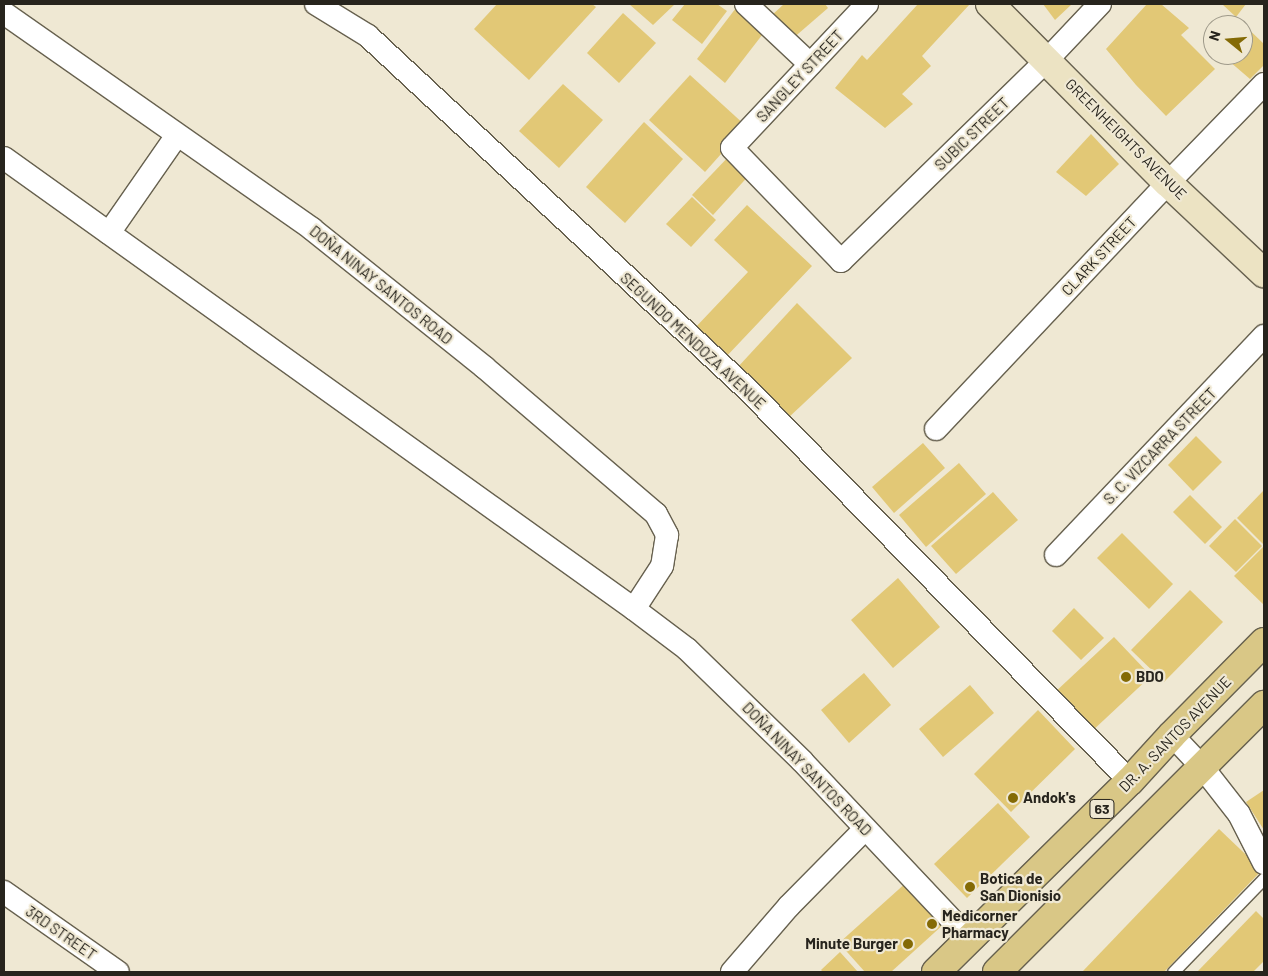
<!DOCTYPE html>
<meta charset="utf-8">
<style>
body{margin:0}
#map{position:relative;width:1268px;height:976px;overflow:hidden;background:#efe8d3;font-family:Barlow,sans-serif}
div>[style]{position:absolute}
.building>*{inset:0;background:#e2c876}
.roads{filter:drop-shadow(1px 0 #67614f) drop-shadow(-1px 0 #67614f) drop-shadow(0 1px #67614f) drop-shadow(0 -1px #67614f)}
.lane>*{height:11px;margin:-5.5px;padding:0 5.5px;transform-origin:5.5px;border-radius:5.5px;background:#fff}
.street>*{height:22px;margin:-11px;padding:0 11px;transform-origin:11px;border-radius:11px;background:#fff}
.secondary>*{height:28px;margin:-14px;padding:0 14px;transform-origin:14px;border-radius:14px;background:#ece3c3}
.primary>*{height:28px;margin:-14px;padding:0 14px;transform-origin:14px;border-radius:14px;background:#d9c786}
.dots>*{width:14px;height:14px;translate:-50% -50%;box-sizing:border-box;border:2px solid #efe8d3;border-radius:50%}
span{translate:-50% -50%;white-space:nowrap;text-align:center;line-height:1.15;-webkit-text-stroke:4.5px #efe8d3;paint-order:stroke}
.shield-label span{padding:1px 4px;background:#efe8d3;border:1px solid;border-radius:4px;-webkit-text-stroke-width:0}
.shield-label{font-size:14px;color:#27241d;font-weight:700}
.street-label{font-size:15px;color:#27241d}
.poi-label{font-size:15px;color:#27241d;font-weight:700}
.left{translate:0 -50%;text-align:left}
.right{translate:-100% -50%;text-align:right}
.frame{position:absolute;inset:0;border:5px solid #27241d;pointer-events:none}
.north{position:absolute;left:1203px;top:15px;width:50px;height:50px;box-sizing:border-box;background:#efe8d3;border:1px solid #9f9a8a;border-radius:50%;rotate:287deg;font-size:14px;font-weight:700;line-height:20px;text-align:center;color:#27241d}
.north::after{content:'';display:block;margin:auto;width:18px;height:22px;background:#846a05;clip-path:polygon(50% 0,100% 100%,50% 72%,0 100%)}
</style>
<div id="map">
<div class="building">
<div style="clip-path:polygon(497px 4px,592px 4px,596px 7px,529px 80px,474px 29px)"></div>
<div style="clip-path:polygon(629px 4px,675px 4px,653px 25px)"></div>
<div style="clip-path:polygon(685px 4px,717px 4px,727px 11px,702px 44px,672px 20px)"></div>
<div style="clip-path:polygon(739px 4px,766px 30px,725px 83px,697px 59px)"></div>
<div style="clip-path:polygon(784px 4px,825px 4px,828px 8px,791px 40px,771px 16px)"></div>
<div style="clip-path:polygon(918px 4px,970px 4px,922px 56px,931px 66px,902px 94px,913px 104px,885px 128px,835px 88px,862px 55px,867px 60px)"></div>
<div style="clip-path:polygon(1043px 4px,1072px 4px,1055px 20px)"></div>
<div style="clip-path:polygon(1147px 4px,1161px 4px,1189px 28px,1181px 35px,1215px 69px,1166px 116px,1136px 85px,1106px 49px)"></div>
<div style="clip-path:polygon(1222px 4px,1246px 4px,1236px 17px)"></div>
<div style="clip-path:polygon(623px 13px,656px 43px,619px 83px,587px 53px)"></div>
<div style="clip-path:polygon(1236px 17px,1264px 44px,1264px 65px,1250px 79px,1222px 55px,1243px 55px,1243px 25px,1229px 25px)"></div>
<div style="clip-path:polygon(690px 75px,746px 126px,705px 172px,649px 120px)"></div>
<div style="clip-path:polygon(563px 84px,603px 120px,559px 168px,519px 131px)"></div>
<div style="clip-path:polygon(644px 122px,683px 159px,625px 223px,586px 187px)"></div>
<div style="clip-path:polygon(1091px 134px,1119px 164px,1086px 196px,1056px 172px)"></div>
<div style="clip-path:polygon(732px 153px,752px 172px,713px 215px,692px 195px)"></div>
<div style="clip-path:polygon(692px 197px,716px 220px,691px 247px,666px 224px)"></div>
<div style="clip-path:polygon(747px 205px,812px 266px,724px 359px,693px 330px,748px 272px,714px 240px)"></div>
<div style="clip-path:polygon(797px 303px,852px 358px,787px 419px,737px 368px)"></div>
<div style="clip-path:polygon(1196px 436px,1222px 462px,1193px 491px,1168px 465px)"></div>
<div style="clip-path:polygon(923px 443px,945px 468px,894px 513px,872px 487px)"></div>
<div style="clip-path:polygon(959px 463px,986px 494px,926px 547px,899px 515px)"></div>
<div style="clip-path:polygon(1264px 490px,1264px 545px,1237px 518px)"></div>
<div style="clip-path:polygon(993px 492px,1018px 520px,956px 574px,931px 546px)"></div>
<div style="clip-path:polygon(1190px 495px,1222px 527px,1205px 544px,1173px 512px)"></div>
<div style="clip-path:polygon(1235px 519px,1262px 546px,1236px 572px,1209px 546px)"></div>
<div style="clip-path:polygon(1122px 533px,1173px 584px,1149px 609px,1097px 558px)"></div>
<div style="clip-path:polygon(1263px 547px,1264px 548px,1264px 605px,1234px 576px)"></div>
<div style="clip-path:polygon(898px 578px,940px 627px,893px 668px,851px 620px)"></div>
<div style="clip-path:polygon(1190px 590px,1223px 622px,1164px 682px,1131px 650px)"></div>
<div style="clip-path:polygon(1074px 608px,1104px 638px,1081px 660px,1052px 631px)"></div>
<div style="clip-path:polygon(1114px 637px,1151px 676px,1090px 733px,1053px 694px)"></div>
<div style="clip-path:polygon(864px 673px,891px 705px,849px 743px,821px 710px)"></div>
<div style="clip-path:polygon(970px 685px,994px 713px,943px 757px,919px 729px)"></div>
<div style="clip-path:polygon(1038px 710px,1075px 749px,1011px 812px,974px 774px)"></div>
<div style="clip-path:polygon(1264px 790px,1264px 830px,1246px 802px)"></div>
<div style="clip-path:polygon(998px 803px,1030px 837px,967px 898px,934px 864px)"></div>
<div style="clip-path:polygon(1219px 829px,1262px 870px,1164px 972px,1082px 972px)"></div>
<div style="clip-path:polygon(908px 881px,945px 923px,891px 972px,865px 972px,839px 943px)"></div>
<div style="clip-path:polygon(1256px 911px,1264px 919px,1264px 961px,1253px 972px,1197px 972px)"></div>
<div style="clip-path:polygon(840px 952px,858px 972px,823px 972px,821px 970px)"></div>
</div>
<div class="roads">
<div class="lane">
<div style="left:1173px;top:972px;width:131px;rotate:-45.9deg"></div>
</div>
<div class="street">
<div style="left:316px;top:4px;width:61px;rotate:31.6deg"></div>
<div style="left:368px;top:36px;width:519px;rotate:42.97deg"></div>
<div style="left:748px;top:390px;width:547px;rotate:45.67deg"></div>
<div style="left:746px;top:4px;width:88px;rotate:43.2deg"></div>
<div style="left:867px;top:4px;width:197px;rotate:133.2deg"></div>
<div style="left:732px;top:148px;width:157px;rotate:46deg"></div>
<div style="left:841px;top:261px;width:288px;rotate:-44.3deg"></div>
<div style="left:1047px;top:60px;width:77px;rotate:-46.6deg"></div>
<div style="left:4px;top:13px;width:376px;rotate:35deg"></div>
<div style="left:312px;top:229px;width:221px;rotate:38.7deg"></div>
<div style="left:484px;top:367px;width:226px;rotate:40.5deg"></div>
<div style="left:656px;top:514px;width:24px;rotate:62deg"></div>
<div style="left:667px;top:535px;width:31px;rotate:99deg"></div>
<div style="left:662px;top:566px;width:51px;rotate:123.1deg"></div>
<div style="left:4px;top:158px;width:775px;rotate:35.6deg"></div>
<div style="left:634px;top:609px;width:66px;rotate:37deg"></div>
<div style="left:687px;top:649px;width:161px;rotate:44.2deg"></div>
<div style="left:802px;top:761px;width:245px;rotate:46.7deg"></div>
<div style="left:109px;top:233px;width:119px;rotate:-55.2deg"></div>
<div style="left:936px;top:429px;width:338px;rotate:-46.7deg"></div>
<div style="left:1168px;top:183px;width:138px;rotate:-45.9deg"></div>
<div style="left:1056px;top:555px;width:302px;rotate:-46.5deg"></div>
<div style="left:1172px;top:735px;width:45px;rotate:46.8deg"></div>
<div style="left:1203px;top:768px;width:58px;rotate:52deg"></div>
<div style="left:1239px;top:814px;width:55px;rotate:63deg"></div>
<div style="left:4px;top:892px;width:139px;rotate:35.1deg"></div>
<div style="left:732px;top:972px;width:87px;rotate:-49.2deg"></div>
<div style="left:789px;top:906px;width:108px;rotate:-45.4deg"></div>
</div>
<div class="secondary">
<div style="left:990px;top:4px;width:252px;rotate:45.2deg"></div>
<div style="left:1168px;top:183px;width:132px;rotate:43.2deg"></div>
</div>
<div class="primary">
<div style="left:936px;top:972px;width:272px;rotate:-44.6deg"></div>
<div style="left:1130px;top:781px;width:62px;rotate:-47.6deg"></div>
<div style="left:1172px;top:735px;width:131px;rotate:-45.3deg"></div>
<div style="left:997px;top:972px;width:378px;rotate:-45deg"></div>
</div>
</div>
<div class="dots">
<div style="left:1126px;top:677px;background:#846a05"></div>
<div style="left:1013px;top:798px;background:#846a05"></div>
<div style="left:970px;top:887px;background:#846a05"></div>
<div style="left:932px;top:924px;background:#846a05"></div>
<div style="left:908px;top:944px;background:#846a05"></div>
</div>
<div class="shield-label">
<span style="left:1102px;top:809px">63</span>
</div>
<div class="street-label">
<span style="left:800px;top:76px;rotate:-47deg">SANGLEY STREET</span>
<span style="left:972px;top:134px;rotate:-44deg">SUBIC STREET</span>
<span style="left:1126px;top:139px;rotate:45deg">GREENHEIGHTS AVENUE</span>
<span style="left:1099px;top:256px;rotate:-47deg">CLARK STREET</span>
<span style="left:381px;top:285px;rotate:39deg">DOÑA NINAY SANTOS ROAD</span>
<span style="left:693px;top:341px;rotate:43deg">SEGUNDO MENDOZA AVENUE</span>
<span style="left:1160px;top:446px;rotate:-46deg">S. C. VIZCARRA STREET</span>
<span style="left:1175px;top:734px;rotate:-46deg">DR. A. SANTOS AVENUE</span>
<span style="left:807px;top:769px;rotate:46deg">DOÑA NINAY SANTOS ROAD</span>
<span style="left:61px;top:933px;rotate:35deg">3RD STREET</span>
</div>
<div class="poi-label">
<span class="left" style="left:1136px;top:677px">BDO</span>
<span class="left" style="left:1023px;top:798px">Andok's</span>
<span class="left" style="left:980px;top:887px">Botica de<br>San Dionisio</span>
<span class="left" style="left:942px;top:924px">Medicorner<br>Pharmacy</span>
<span class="right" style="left:898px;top:944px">Minute Burger</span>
</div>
<div class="frame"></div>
<div class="north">N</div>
</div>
